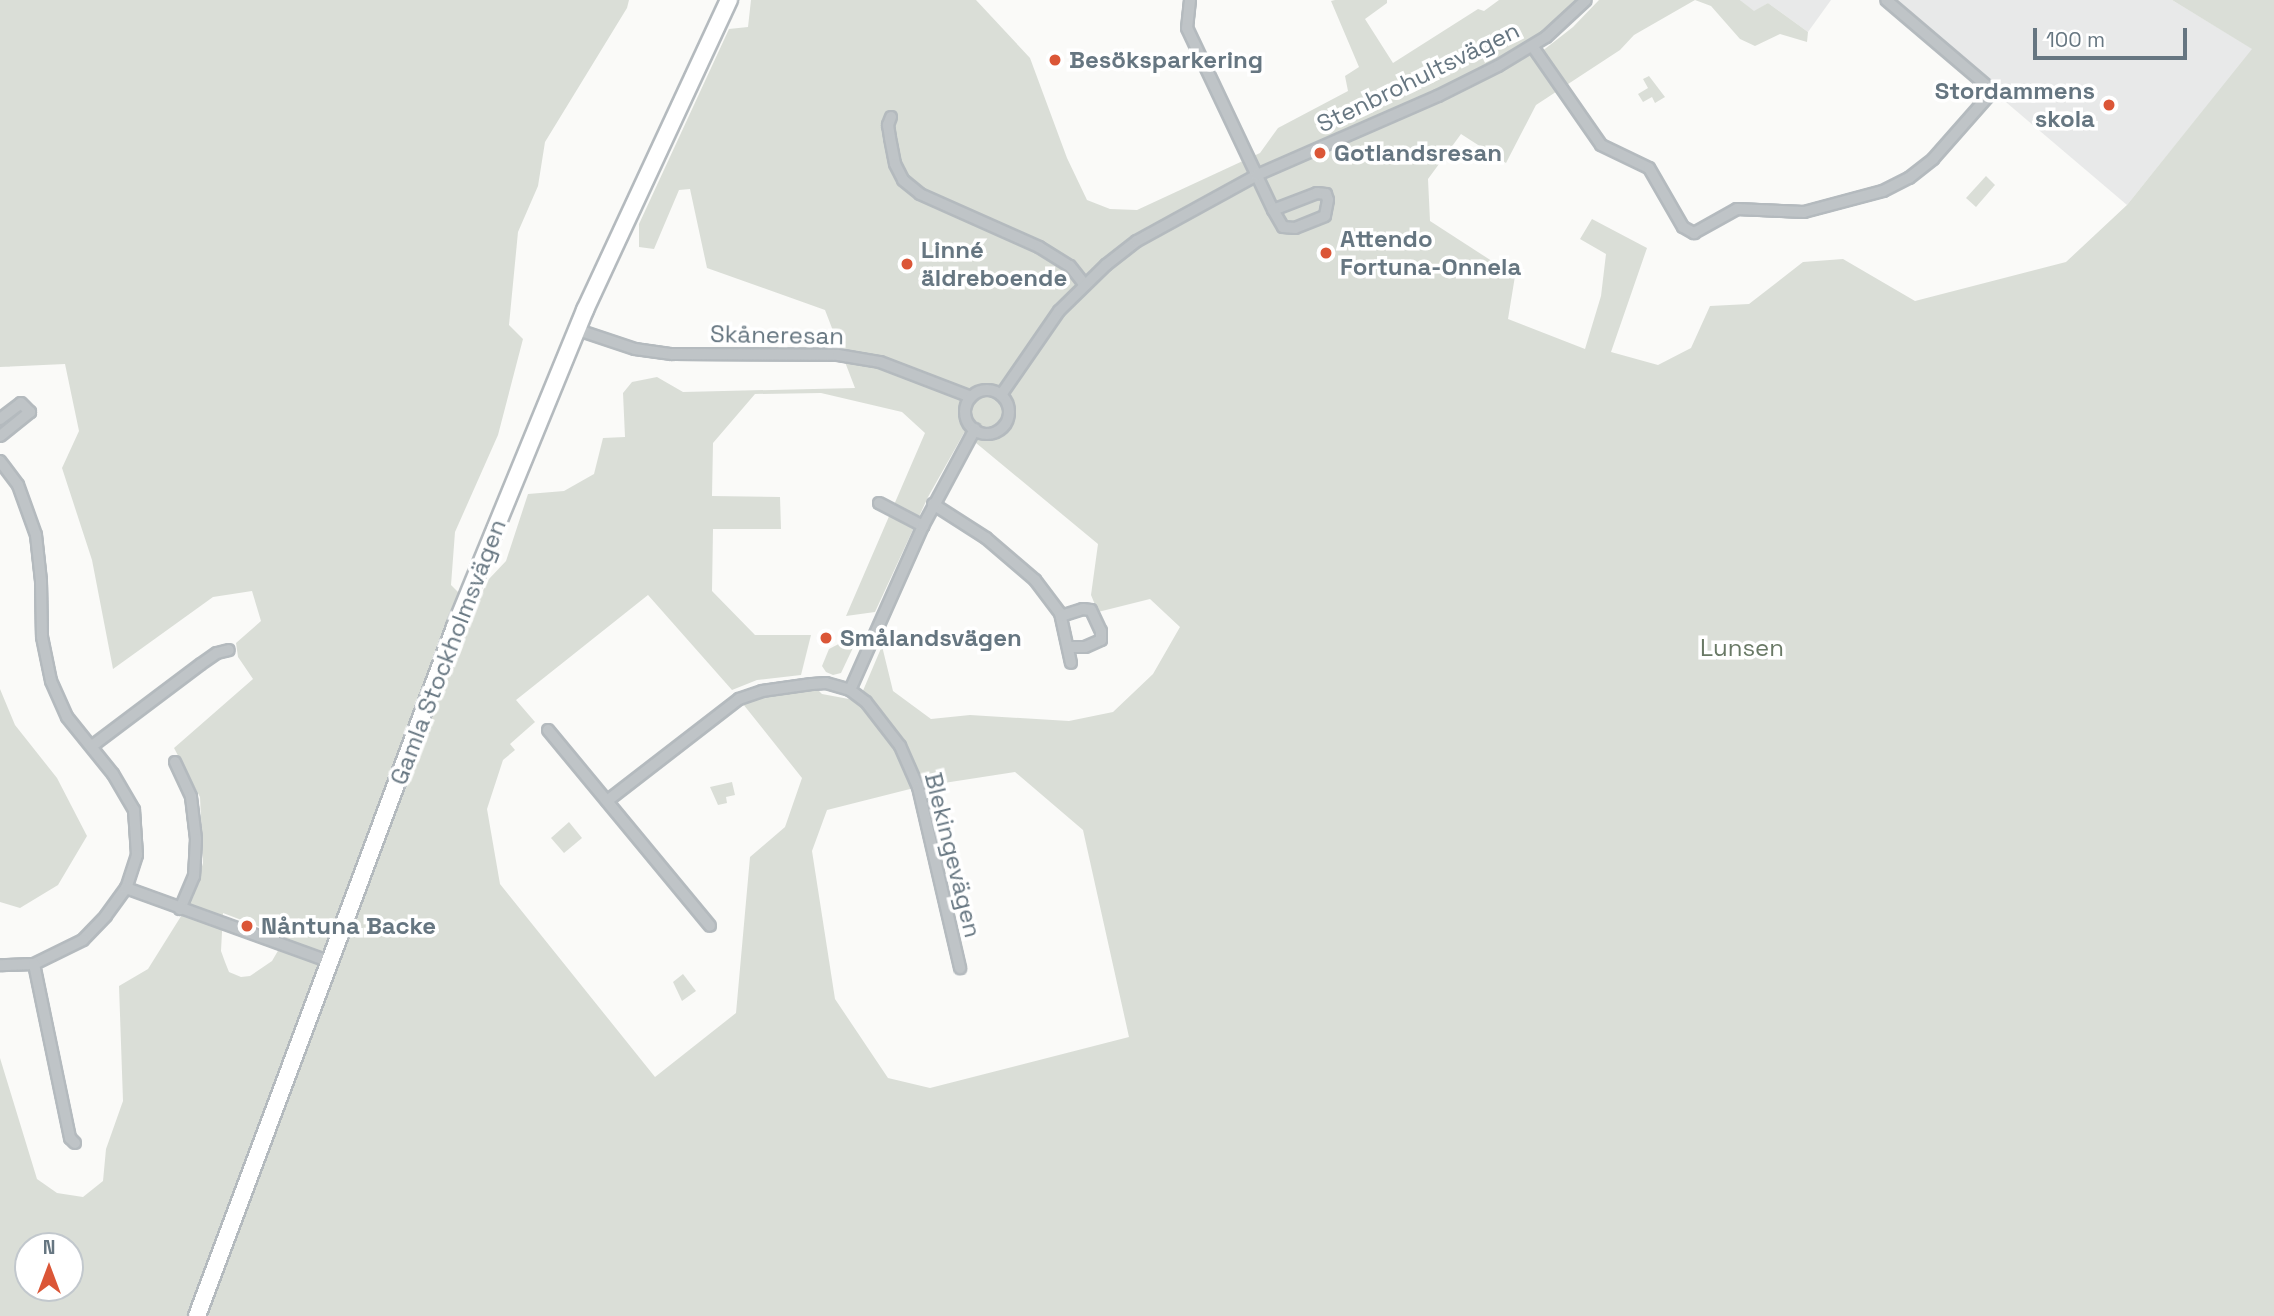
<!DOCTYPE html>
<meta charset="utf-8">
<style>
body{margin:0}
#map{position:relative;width:2274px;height:1316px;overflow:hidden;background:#fafaf8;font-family:"Space Grotesk",sans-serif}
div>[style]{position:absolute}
.built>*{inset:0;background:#e8e9e9}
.green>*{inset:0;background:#daded7}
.roads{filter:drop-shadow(2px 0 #b4babe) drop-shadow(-2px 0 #b4babe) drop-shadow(0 2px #b4babe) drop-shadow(0 -2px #b4babe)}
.street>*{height:10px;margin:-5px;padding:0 5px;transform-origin:5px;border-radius:5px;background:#bfc4c7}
.street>.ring{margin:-5px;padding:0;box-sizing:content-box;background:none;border:10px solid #bfc4c7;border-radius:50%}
.secondary>*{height:16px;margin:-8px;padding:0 8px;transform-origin:8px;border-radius:8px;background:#fff}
.dots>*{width:19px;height:19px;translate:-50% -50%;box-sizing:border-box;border:4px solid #fff;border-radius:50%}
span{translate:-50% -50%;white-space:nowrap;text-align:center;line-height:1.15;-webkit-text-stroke:7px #fff;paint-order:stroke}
.poi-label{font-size:24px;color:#667681;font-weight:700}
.left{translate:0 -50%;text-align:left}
.right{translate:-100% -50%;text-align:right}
.street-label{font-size:24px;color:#667681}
.park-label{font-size:24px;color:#697965}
.north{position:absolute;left:14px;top:1232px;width:70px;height:70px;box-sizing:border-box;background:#fff;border:2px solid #c2c8cd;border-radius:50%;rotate:0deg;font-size:19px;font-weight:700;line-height:28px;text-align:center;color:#667681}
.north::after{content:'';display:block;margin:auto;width:24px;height:32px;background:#db5637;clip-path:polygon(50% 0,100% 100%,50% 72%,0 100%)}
.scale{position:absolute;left:2033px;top:28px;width:154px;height:32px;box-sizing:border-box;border:4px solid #667681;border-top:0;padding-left:9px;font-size:21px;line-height:24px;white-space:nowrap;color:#667681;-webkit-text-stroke:5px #fff;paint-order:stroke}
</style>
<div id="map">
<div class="built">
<div style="clip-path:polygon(1740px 0,1831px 0,1808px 32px,1768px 3px,1754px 12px)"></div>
<div style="clip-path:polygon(1886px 0,2172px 0,2253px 49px,2127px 205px)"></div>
</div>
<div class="green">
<div style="clip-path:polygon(evenodd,0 0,629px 0,627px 8px,545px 142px,538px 186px,518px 232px,509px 325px,523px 339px,498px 435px,455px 532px,451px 585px,474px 608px,489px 579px,506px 561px,528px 494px,564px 491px,594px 474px,603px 438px,625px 437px,623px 393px,632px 382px,657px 377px,683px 392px,855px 388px,825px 310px,707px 268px,690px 189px,679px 190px,654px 249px,639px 247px,639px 224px,729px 29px,748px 27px,751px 0,976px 0,1030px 58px,1067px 158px,1087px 200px,1110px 209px,1137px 210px,1260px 153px,1278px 128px,1348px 91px,1345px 76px,1359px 67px,1331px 1px,1335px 0,1387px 0,1387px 3px,1365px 19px,1393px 63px,1478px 9px,1484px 11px,1499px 0,1577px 0,1558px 19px,1526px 44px,1541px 52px,1573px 27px,1599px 0,1695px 0,1634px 35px,1620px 50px,1536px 105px,1506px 163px,1461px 134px,1428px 179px,1430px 221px,1515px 276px,1508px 319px,1585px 349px,1601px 296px,1606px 254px,1580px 239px,1592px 219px,1647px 248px,1611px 352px,1658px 365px,1691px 348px,1710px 306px,1749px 304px,1803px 262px,1843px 259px,1915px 301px,2066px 262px,2127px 205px,2252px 49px,2172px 0,2274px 0,2274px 1316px,0 1316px,0 1058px,37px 1179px,57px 1193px,83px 1197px,103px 1181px,106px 1149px,123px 1101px,119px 986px,148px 969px,193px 897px,203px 863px,200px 797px,174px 748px,253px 679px,238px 657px,236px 643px,261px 621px,252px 591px,213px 597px,113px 669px,92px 560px,62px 468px,79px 431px,65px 364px,0 367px,0 0,821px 393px,902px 412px,925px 433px,846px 616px,875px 612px,928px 497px,964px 433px,1098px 544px,1091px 595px,1098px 612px,1150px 599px,1180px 627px,1153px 674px,1113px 712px,1069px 721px,970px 715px,931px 719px,893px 691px,882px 646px,862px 693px,865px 702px,822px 694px,812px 684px,739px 699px,802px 778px,785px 827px,750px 857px,736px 1013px,655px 1077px,500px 884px,487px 809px,503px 760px,515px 750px,510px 744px,535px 722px,516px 700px,648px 595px,732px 690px,757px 680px,801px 675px,811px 635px,755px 635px,712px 591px,713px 529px,781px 529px,780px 497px,712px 496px,713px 443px,755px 394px,821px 393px,0 0,1015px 772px,1083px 830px,1129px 1037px,930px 1088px,888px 1078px,835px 999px,812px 851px,827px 810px,918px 787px,1015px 772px,0 0,223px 913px,286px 937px,272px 961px,250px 976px,241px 977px,229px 972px,225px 962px,221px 951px,223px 913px,0 0,28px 1246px,70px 1246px,70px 1288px,28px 1288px,28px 1246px)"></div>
<div style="clip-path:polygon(1695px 0,1740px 0,1754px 11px,1768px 3px,1808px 32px,1807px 42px,1780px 34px,1755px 46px,1740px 39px,1711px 6px)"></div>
<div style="clip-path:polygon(1649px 76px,1665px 97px,1655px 103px,1652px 97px,1643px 102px,1638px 94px,1648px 88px,1643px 79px)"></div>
<div style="clip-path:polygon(1986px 176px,1995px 185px,1976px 207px,1966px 198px)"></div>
<div style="clip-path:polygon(860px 633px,841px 673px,833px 675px,826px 672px,822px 666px,829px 649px)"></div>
<div style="clip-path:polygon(0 689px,15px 725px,57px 778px,87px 836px,58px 885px,20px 908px,0 902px)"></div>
<div style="clip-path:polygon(732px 782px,735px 795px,726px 797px,727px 803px,718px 805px,710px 787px)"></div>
<div style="clip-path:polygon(569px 822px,582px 838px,564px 853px,551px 838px)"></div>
<div style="clip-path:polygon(683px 974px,696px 991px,682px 1001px,673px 982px)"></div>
</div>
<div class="roads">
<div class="street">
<div style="left:1190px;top:0;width:28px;rotate:96deg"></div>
<div style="left:1187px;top:28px;width:201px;rotate:64.7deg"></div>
<div style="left:1273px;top:210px;width:47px;rotate:-21.1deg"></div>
<div style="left:1317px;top:193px;width:9px;rotate:6deg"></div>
<div style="left:1326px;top:194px;width:6px;rotate:72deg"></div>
<div style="left:1328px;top:200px;width:16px;rotate:101deg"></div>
<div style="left:1325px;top:216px;width:32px;rotate:158deg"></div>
<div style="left:1295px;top:228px;width:12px;rotate:-175deg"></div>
<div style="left:1283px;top:227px;width:20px;rotate:-120deg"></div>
<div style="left:1533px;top:47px;width:119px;rotate:55.2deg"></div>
<div style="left:1601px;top:145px;width:53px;rotate:25.6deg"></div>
<div style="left:1649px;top:168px;width:68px;rotate:60deg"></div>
<div style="left:1683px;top:227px;width:13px;rotate:29deg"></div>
<div style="left:1694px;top:233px;width:49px;rotate:-29.2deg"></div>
<div style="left:1737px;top:209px;width:67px;rotate:2.6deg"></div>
<div style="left:1804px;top:212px;width:82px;rotate:-14.9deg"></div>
<div style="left:1883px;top:191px;width:29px;rotate:-27deg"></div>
<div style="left:1909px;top:178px;width:31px;rotate:-38deg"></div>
<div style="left:1933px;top:159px;width:91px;rotate:-48.6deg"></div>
<div style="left:1993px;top:91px;width:140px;rotate:-139.6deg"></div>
<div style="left:891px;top:117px;width:9px;rotate:111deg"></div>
<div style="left:888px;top:125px;width:13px;rotate:81deg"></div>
<div style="left:890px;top:138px;width:26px;rotate:79deg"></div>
<div style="left:895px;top:164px;width:18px;rotate:63deg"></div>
<div style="left:903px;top:180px;width:22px;rotate:39deg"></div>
<div style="left:920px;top:194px;width:130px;rotate:24deg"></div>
<div style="left:1039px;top:247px;width:36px;rotate:32deg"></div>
<div style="left:1070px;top:266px;width:24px;rotate:52deg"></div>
<div style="left:578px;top:330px;width:60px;rotate:18.4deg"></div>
<div style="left:635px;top:349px;width:37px;rotate:8deg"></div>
<div style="left:672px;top:354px;width:166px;rotate:0.3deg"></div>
<div style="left:838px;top:355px;width:43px;rotate:9.5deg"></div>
<div style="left:880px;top:362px;width:97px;rotate:21deg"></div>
<div class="ring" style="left:965px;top:390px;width:34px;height:34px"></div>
<div style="left:1001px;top:395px;width:102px;rotate:-55.4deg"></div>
<div style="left:1059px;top:311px;width:66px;rotate:-44.4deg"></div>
<div style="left:1106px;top:265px;width:39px;rotate:-38deg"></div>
<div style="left:1137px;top:241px;width:137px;rotate:-28.8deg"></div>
<div style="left:1257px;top:175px;width:197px;rotate:-23.6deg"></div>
<div style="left:1438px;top:96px;width:67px;rotate:-26.6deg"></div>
<div style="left:1498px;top:66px;width:56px;rotate:-31.1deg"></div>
<div style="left:1546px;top:37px;width:54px;rotate:-42.8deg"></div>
<div style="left:0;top:419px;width:26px;rotate:-37deg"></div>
<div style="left:21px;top:403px;width:13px;rotate:45deg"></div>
<div style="left:30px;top:412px;width:38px;rotate:141deg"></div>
<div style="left:0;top:461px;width:30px;rotate:53deg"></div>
<div style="left:18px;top:485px;width:53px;rotate:70.2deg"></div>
<div style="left:36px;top:535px;width:46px;rotate:83.8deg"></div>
<div style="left:41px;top:581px;width:56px;rotate:89deg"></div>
<div style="left:42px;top:637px;width:45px;rotate:78.4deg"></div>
<div style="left:51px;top:681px;width:39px;rotate:66deg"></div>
<div style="left:67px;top:717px;width:73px;rotate:51.1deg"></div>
<div style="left:113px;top:774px;width:42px;rotate:59.7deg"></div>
<div style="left:134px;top:810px;width:45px;rotate:86.2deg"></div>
<div style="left:137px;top:855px;width:35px;rotate:108deg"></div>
<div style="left:126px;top:888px;width:34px;rotate:126deg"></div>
<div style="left:106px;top:916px;width:33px;rotate:134deg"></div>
<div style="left:83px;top:940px;width:55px;rotate:153.9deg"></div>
<div style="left:34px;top:964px;width:34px;rotate:178deg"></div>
<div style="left:879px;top:503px;width:50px;rotate:27.6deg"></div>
<div style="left:933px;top:504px;width:63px;rotate:32.7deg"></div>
<div style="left:986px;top:538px;width:65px;rotate:40.6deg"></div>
<div style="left:1035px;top:580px;width:41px;rotate:52.9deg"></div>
<div style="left:1060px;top:613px;width:51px;rotate:77.6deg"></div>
<div style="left:1061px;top:616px;width:23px;rotate:-18deg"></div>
<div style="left:1083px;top:609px;width:8px;rotate:7deg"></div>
<div style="left:1091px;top:610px;width:23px;rotate:65deg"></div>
<div style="left:1101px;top:631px;width:9px;rotate:90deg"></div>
<div style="left:1101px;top:640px;width:17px;rotate:156deg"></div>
<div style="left:1085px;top:647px;width:15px;rotate:180deg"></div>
<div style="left:850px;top:690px;width:180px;rotate:-66deg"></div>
<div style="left:923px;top:526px;width:110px;rotate:-61.8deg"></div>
<div style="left:548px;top:730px;width:254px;rotate:50.4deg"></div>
<div style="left:92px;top:746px;width:136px;rotate:-37deg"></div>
<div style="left:201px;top:664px;width:19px;rotate:-35deg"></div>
<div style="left:217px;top:653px;width:12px;rotate:-14deg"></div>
<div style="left:175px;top:762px;width:38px;rotate:65deg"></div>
<div style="left:191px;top:797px;width:42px;rotate:83.2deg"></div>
<div style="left:196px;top:839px;width:37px;rotate:93deg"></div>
<div style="left:194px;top:876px;width:36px;rotate:113deg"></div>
<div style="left:607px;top:801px;width:167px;rotate:-37.7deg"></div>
<div style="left:739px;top:699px;width:24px;rotate:-19deg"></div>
<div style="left:762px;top:691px;width:50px;rotate:-8deg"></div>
<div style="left:812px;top:684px;width:14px;rotate:-4deg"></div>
<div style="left:826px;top:683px;width:25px;rotate:16deg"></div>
<div style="left:850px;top:690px;width:20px;rotate:37deg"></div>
<div style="left:866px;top:702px;width:56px;rotate:52.3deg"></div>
<div style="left:900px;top:746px;width:45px;rotate:66.3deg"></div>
<div style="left:918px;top:787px;width:186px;rotate:76.9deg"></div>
<div style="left:126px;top:888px;width:217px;rotate:19.9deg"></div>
<div style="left:34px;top:964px;width:178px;rotate:78.3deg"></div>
<div style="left:70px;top:1138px;width:7px;rotate:45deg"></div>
</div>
<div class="secondary">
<div style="left:197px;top:1316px;width:736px;rotate:-69.47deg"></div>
<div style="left:455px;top:627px;width:343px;rotate:-67.7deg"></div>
<div style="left:585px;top:310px;width:342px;rotate:-65.1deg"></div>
</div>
</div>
<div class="dots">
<div style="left:1055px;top:60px;background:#db5637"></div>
<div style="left:2109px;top:105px;background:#db5637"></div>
<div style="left:1320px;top:153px;background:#db5637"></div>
<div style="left:1326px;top:253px;background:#db5637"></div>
<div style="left:907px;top:264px;background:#db5637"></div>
<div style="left:826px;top:638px;background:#db5637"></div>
<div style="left:247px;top:926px;background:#db5637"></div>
</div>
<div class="poi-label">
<span class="left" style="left:1069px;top:60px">Besöksparkering</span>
<span class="right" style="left:2095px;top:105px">Stordammens<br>skola</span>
<span class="left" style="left:1334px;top:153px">Gotlandsresan</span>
<span class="left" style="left:1340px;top:253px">Attendo<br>Fortuna-Onnela</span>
<span class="left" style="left:921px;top:264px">Linné<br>äldreboende</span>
<span class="left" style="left:840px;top:638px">Smålandsvägen</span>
<span class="left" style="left:261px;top:926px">Nåntuna Backe</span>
</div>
<div class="street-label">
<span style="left:1418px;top:77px;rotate:-26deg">Stenbrohultsvägen</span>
<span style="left:777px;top:335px;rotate:1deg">Skåneresan</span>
<span style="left:448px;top:652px;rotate:-69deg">Gamla Stockholmsvägen</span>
<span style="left:953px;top:855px;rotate:76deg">Blekingevägen</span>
</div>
<div class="park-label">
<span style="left:1742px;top:648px">Lunsen</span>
</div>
<div class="north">N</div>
<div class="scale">100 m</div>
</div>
